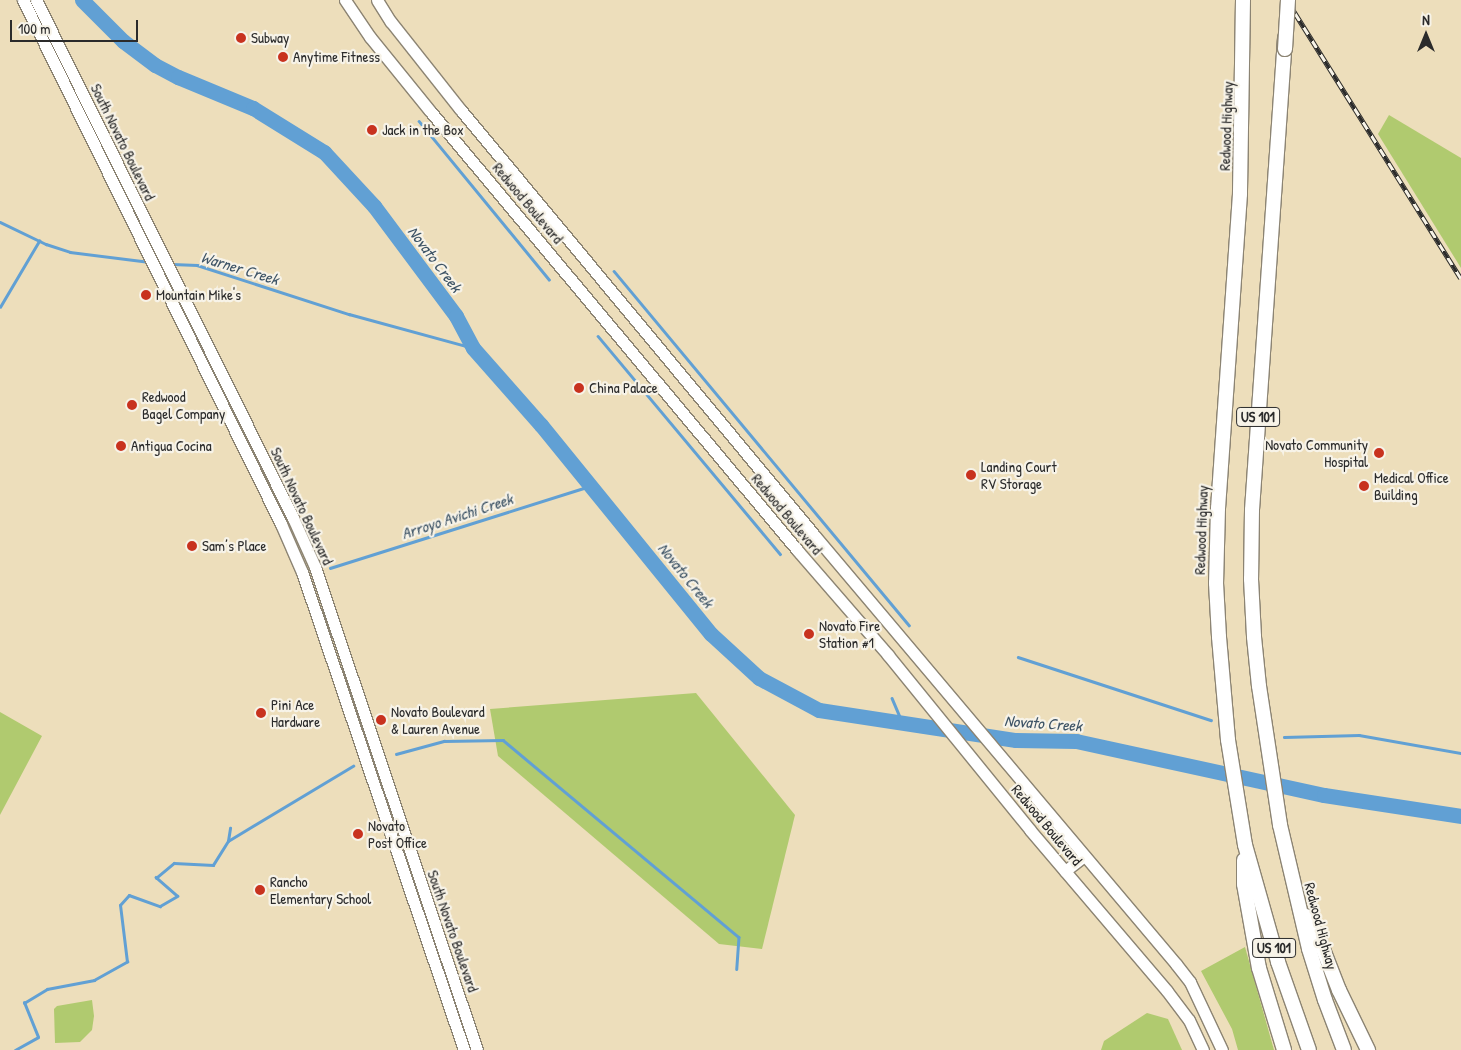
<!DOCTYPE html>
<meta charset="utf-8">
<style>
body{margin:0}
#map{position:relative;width:1461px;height:1050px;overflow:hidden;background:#eddebb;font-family:"Patrick Hand",sans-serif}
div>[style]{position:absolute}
.green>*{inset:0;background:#b0ca6f}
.stream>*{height:2.5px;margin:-1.25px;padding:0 1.25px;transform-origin:1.25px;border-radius:1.25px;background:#61a0d4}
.river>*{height:15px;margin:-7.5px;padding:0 7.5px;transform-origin:7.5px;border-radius:7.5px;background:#61a0d4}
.roads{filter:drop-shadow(1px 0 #8c8473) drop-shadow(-1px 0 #8c8473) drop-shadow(0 1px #8c8473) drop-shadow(0 -1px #8c8473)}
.major>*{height:11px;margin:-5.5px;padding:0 5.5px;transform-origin:5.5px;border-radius:5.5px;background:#fff}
.highway>*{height:14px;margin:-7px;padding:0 7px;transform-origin:7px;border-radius:7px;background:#fff}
.rail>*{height:4.5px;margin-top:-2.25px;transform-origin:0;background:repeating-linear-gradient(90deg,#f7f3e8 0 8px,#2b2b2b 0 16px);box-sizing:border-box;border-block:1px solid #2b2b2b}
.bridges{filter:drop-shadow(1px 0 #8c8473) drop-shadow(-1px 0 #8c8473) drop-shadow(0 1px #8c8473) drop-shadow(0 -1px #8c8473)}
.highway-bridge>*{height:14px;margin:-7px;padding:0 7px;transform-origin:7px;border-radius:7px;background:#fff}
.dots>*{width:14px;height:14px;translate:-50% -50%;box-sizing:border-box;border:2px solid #f7f3e8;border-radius:50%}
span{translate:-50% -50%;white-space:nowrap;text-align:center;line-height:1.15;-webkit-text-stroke:4.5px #f7f3e8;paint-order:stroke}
.shield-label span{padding:1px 4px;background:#f7f3e8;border:1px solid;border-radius:4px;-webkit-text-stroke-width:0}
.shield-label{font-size:14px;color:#2b2b2b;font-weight:700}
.poi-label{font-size:15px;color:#2b2b2b}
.left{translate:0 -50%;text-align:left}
.right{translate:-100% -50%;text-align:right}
.street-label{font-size:15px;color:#2b2b2b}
.water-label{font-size:16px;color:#3e5466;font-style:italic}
.north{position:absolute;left:1401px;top:10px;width:50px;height:50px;-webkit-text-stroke:4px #f7f3e8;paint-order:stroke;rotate:0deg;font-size:14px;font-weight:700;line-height:20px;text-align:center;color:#2b2b2b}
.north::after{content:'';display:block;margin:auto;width:18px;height:22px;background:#2b2b2b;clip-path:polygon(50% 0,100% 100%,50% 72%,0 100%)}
.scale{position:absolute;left:10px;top:20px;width:128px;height:22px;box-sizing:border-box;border:2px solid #2b2b2b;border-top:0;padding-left:6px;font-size:15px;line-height:18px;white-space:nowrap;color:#2b2b2b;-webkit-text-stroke:4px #f7f3e8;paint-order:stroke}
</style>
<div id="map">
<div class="green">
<div style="clip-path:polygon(1389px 115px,1461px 158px,1461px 268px,1378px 134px)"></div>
<div style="clip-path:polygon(696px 693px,795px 815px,762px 949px,719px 944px,498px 756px,490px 709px)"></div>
<div style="clip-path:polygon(0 712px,42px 736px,0 815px)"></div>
<div style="clip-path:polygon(1245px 947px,1274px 1050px,1238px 1050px,1232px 1029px,1201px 971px)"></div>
<div style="clip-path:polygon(92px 1000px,94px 1016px,92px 1030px,80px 1042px,55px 1043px,54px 1009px,57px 1006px)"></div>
<div style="clip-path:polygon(1147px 1013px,1168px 1019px,1182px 1050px,1101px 1050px,1104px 1041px)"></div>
</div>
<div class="stream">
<div style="left:419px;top:121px;width:205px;rotate:50.6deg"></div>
<div style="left:0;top:222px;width:51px;rotate:25.6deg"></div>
<div style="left:46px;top:244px;width:25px;rotate:18deg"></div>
<div style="left:70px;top:252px;width:80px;rotate:7.2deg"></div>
<div style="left:172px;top:264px;width:25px;rotate:2deg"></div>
<div style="left:197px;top:265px;width:160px;rotate:17.9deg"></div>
<div style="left:349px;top:314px;width:129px;rotate:15.3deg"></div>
<div style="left:614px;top:271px;width:461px;rotate:50.2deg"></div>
<div style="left:0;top:307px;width:77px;rotate:-59.4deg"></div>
<div style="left:598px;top:336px;width:284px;rotate:50.1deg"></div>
<div style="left:330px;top:568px;width:273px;rotate:-17.5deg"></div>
<div style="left:1018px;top:657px;width:203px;rotate:18.1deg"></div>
<div style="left:892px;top:698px;width:28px;rotate:67deg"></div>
<div style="left:1284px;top:737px;width:75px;rotate:-1.5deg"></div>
<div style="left:1359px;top:735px;width:104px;rotate:10deg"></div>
<div style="left:396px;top:754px;width:50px;rotate:-15.2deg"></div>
<div style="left:444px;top:741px;width:59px;rotate:-1deg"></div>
<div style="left:503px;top:740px;width:307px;rotate:39.9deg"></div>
<div style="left:739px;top:937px;width:32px;rotate:94deg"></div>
<div style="left:228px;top:841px;width:146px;rotate:-31deg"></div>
<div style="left:15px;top:1050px;width:26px;rotate:-29deg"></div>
<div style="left:38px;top:1037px;width:37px;rotate:-112deg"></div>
<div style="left:24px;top:1003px;width:27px;rotate:-31deg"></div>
<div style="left:47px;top:989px;width:48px;rotate:-10.8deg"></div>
<div style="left:94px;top:980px;width:38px;rotate:-29deg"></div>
<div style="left:127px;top:962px;width:57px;rotate:-97deg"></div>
<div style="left:120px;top:905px;width:13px;rotate:-48deg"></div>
<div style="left:129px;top:895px;width:33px;rotate:20deg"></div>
<div style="left:160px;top:906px;width:20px;rotate:-30deg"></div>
<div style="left:177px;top:896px;width:28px;rotate:-139deg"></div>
<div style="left:156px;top:878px;width:23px;rotate:-40deg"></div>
<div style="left:174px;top:863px;width:39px;rotate:3deg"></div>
<div style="left:213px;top:865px;width:28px;rotate:-58deg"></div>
<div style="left:228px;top:841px;width:13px;rotate:-81deg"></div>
</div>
<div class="river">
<div style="left:82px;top:0;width:58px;rotate:45deg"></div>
<div style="left:123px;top:41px;width:40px;rotate:37deg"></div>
<div style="left:155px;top:65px;width:26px;rotate:28deg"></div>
<div style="left:178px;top:77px;width:81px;rotate:22.5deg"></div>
<div style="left:253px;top:108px;width:84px;rotate:31.8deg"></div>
<div style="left:324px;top:152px;width:74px;rotate:47.2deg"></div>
<div style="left:374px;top:206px;width:137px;rotate:53.3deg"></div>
<div style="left:456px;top:316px;width:36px;rotate:62deg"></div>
<div style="left:473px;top:348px;width:103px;rotate:48.6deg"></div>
<div style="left:541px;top:425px;width:269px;rotate:50.9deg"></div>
<div style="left:711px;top:634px;width:65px;rotate:42.5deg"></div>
<div style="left:759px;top:678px;width:68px;rotate:28.1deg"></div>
<div style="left:819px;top:710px;width:199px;rotate:8.7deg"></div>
<div style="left:1016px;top:740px;width:60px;rotate:1deg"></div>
<div style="left:1076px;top:741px;width:254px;rotate:12.3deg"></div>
<div style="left:1324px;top:795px;width:139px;rotate:8.7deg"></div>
</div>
<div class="roads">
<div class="major">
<div style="left:23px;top:0;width:584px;rotate:63.79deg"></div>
<div style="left:281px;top:524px;width:52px;rotate:66.4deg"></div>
<div style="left:302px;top:572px;width:505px;rotate:71.28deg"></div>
<div style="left:36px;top:0;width:578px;rotate:63.61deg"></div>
<div style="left:293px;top:518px;width:54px;rotate:65.8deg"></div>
<div style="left:315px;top:567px;width:509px;rotate:71.46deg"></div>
<div style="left:345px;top:0;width:45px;rotate:56deg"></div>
<div style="left:370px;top:37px;width:95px;rotate:51deg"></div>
<div style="left:430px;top:111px;width:574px;rotate:50.09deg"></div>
<div style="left:798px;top:551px;width:138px;rotate:49.1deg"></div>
<div style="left:888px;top:655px;width:225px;rotate:50.9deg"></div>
<div style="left:1030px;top:830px;width:211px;rotate:49.6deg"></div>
<div style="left:1167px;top:991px;width:36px;rotate:53deg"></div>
<div style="left:1189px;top:1020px;width:33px;rotate:65deg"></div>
<div style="left:377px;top:0;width:26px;rotate:58deg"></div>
<div style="left:391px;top:22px;width:111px;rotate:51.6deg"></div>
<div style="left:460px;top:109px;width:555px;rotate:50.26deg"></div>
<div style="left:815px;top:536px;width:560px;rotate:49.85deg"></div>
<div style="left:1176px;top:964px;width:23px;rotate:52deg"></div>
<div style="left:1190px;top:982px;width:75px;rotate:64.8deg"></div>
<div style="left:1065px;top:871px;width:24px;rotate:-38deg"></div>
</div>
<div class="highway">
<div style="left:1243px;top:0;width:194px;rotate:90.9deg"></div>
<div style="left:1240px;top:194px;width:315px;rotate:94deg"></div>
<div style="left:1218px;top:508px;width:75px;rotate:91.5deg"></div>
<div style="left:1216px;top:583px;width:54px;rotate:86.8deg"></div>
<div style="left:1219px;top:637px;width:103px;rotate:85deg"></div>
<div style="left:1228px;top:740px;width:106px;rotate:80.8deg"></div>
<div style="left:1245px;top:845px;width:122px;rotate:74.2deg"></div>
<div style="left:1278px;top:962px;width:93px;rotate:70.6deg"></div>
<div style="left:1285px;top:38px;width:473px;rotate:94deg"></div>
<div style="left:1252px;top:510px;width:69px;rotate:90.8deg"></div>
<div style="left:1251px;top:579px;width:58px;rotate:87deg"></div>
<div style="left:1254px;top:637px;width:49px;rotate:84.2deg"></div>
<div style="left:1259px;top:686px;width:141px;rotate:81.4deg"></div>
<div style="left:1280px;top:825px;width:127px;rotate:76.8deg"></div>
<div style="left:1309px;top:949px;width:53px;rotate:72.6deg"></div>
<div style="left:1325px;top:1000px;width:53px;rotate:69.2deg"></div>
<div style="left:1244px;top:860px;width:24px;rotate:90deg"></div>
<div style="left:1244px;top:884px;width:85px;rotate:79.9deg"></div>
<div style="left:1259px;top:968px;width:86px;rotate:73deg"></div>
<div style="left:1306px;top:916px;width:26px;rotate:61deg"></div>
<div style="left:1319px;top:939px;width:55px;rotate:68.6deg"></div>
<div style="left:1339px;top:990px;width:67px;rotate:64.2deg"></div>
</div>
</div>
<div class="rail">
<div style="left:1287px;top:0;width:328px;rotate:58deg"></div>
</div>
<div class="bridges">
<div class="highway-bridge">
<div style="left:1285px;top:49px;width:49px;rotate:-86.5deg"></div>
</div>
</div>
<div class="dots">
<div style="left:241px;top:38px;background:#c8321e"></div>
<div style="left:283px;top:57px;background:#c8321e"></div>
<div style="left:372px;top:130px;background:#c8321e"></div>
<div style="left:146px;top:295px;background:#c8321e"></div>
<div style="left:579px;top:388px;background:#c8321e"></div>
<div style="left:132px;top:405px;background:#c8321e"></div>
<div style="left:121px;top:446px;background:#c8321e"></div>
<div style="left:1379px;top:453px;background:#c8321e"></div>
<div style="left:971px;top:475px;background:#c8321e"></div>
<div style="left:1364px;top:486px;background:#c8321e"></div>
<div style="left:192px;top:546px;background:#c8321e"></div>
<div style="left:809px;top:634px;background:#c8321e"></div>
<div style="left:261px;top:713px;background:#c8321e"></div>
<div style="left:381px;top:720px;background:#c8321e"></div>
<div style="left:358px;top:834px;background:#c8321e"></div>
<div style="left:260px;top:890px;background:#c8321e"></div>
</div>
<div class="shield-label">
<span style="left:1258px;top:417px">US 101</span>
<span style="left:1274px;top:948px">US 101</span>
</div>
<div class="poi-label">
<span class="left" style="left:251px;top:38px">Subway</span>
<span class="left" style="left:293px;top:57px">Anytime Fitness</span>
<span class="left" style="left:382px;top:130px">Jack in the Box</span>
<span class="left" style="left:156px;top:295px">Mountain Mike's</span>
<span class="left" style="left:589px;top:388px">China Palace</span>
<span class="left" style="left:142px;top:405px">Redwood<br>Bagel Company</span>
<span class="right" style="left:1368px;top:453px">Novato Community<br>Hospital</span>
<span class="left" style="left:131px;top:446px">Antigua Cocina</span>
<span class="left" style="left:981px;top:475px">Landing Court<br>RV Storage</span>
<span class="left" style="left:1374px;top:486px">Medical Office<br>Building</span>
<span class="left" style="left:202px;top:546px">Sam’s Place</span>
<span class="left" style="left:819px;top:634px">Novato Fire<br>Station #1</span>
<span class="left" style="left:271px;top:713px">Pini Ace<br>Hardware</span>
<span class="left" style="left:391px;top:720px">Novato Boulevard<br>&amp; Lauren Avenue</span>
<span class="left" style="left:368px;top:834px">Novato<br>Post Office</span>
<span class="left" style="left:270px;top:890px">Rancho<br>Elementary School</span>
</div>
<div class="street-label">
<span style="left:1226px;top:126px;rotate:-88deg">Redwood Highway</span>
<span style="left:123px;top:142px;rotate:64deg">South Novato Boulevard</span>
<span style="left:528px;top:203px;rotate:50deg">Redwood Boulevard</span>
<span style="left:302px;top:506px;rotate:65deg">South Novato Boulevard</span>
<span style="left:787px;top:514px;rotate:50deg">Redwood Boulevard</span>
<span style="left:1201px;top:530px;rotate:-88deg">Redwood Highway</span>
<span style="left:1047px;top:825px;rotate:50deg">Redwood Boulevard</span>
<span style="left:1321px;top:926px;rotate:75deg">Redwood Highway</span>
<span style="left:453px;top:931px;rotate:71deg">South Novato Boulevard</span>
</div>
<div class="water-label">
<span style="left:435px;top:259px;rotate:53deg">Novato Creek</span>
<span style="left:240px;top:268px;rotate:17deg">Warner Creek</span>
<span style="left:457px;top:516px;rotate:-18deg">Arroyo Avichi Creek</span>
<span style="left:686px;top:575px;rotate:51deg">Novato Creek</span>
<span style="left:1043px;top:723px;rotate:4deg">Novato Creek</span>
</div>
<div class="north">N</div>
<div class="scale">100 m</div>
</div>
